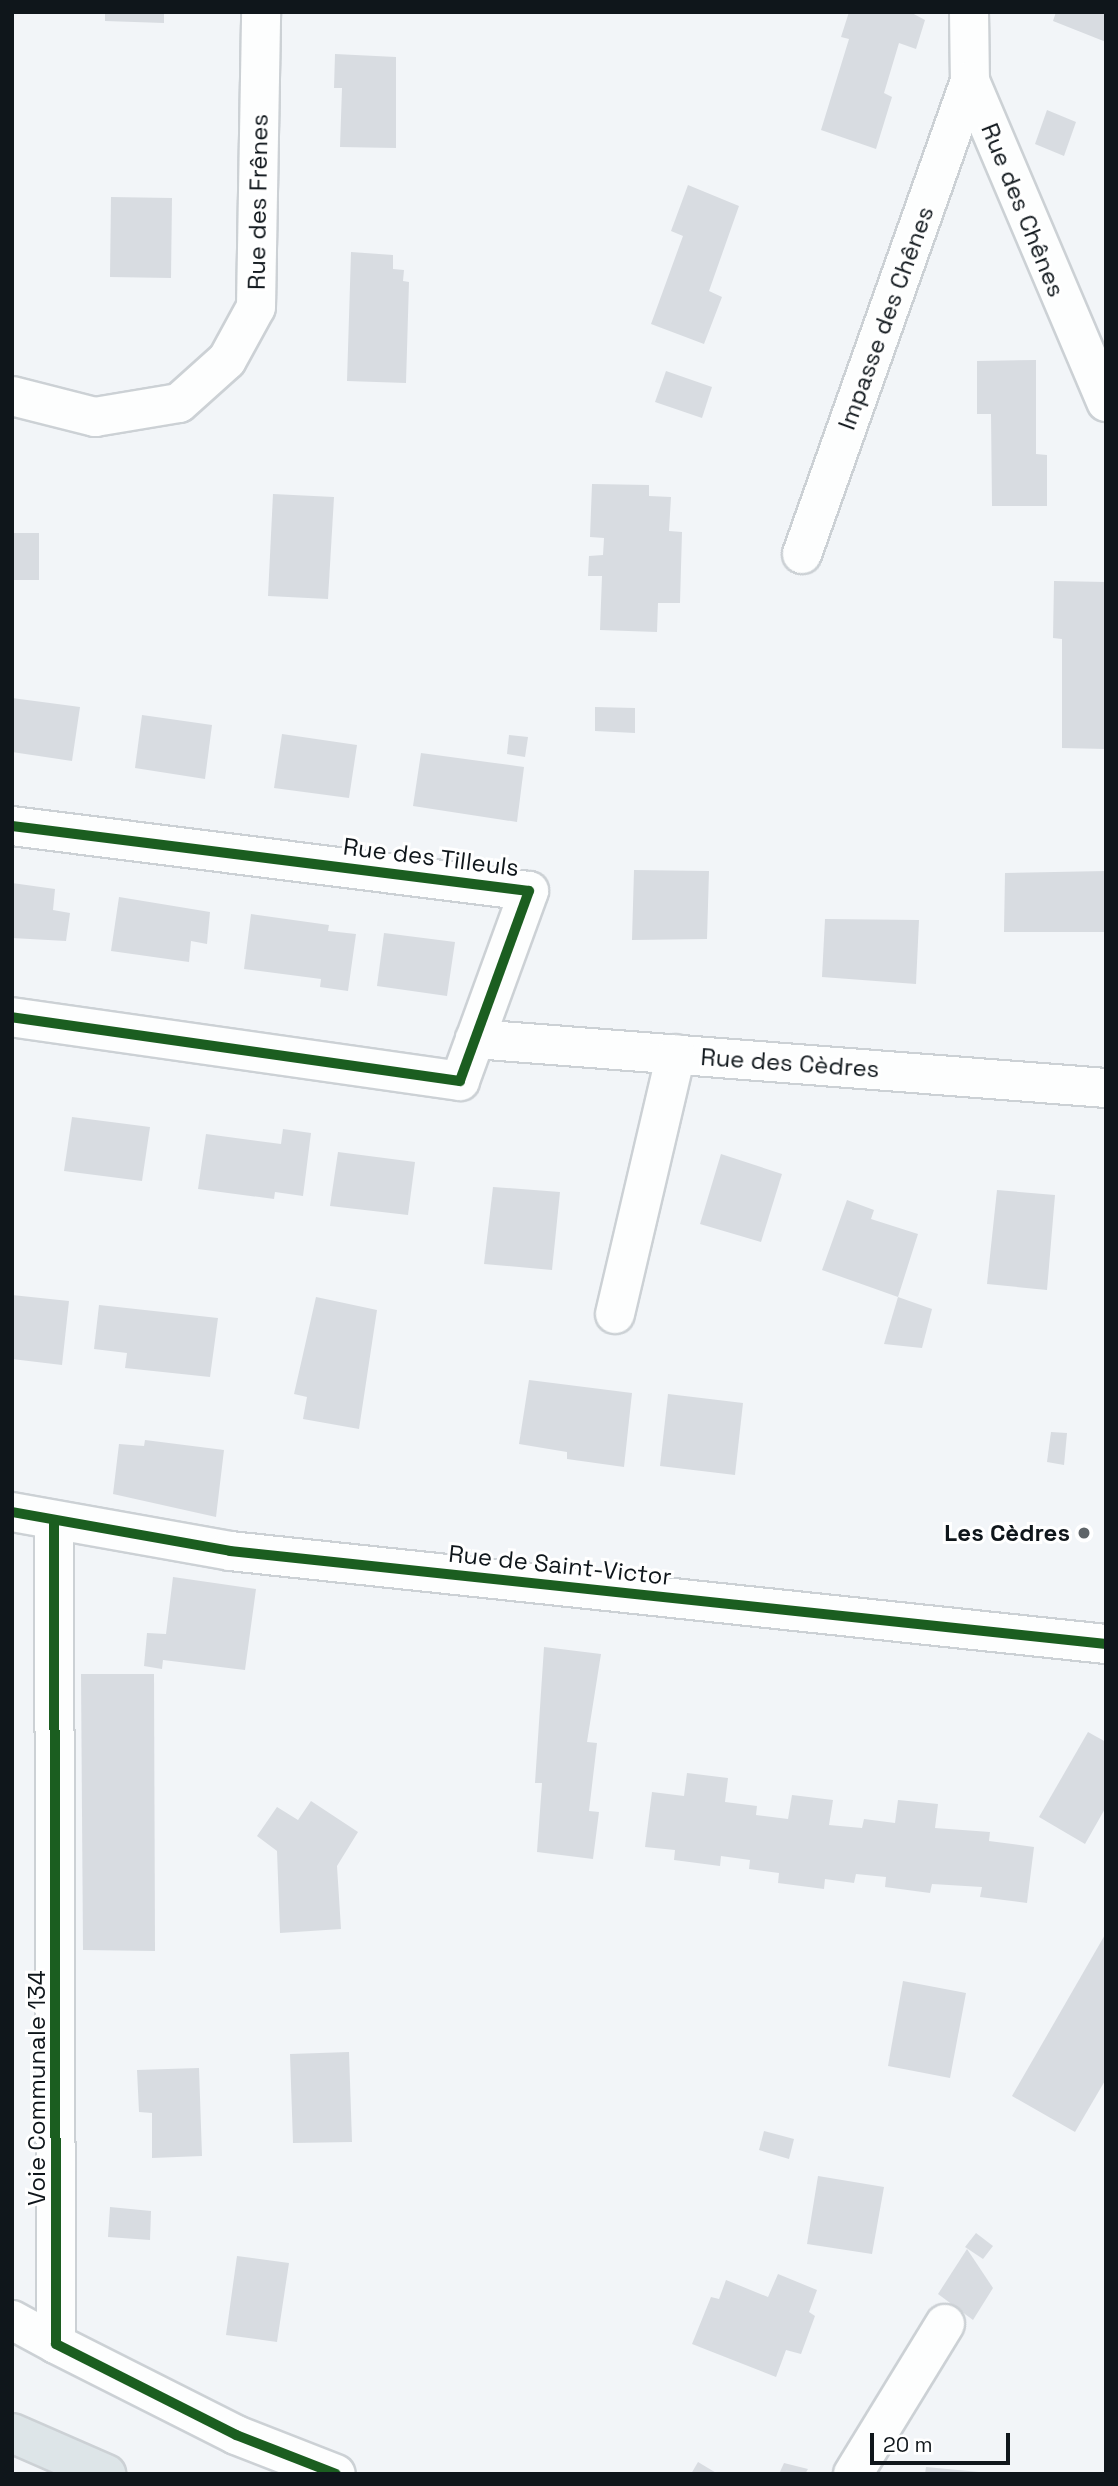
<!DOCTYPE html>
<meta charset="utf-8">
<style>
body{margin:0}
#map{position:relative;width:1118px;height:2486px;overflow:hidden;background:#f2f5f8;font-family:"Space Grotesk",sans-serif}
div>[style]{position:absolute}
.building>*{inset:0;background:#d8dce1}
.roads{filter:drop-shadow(2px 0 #ccd1d5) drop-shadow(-2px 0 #ccd1d5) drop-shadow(0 2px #ccd1d5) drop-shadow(0 -2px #ccd1d5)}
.minor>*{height:38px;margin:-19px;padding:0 19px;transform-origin:19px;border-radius:19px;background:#fdfefe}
.major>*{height:38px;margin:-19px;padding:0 19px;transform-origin:19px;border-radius:19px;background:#dde5e8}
.cycleway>*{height:10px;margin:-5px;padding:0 5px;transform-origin:5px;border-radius:5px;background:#1b5e20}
.dots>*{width:19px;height:19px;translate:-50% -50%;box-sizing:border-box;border:4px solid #fff;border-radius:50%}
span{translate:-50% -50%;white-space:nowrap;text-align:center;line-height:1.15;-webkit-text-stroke:6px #fff;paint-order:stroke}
.street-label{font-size:24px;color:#0f161b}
.poi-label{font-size:24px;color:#0f161b;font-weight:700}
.right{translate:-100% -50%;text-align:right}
.frame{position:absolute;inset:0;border:14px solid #0f161b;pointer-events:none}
.scale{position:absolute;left:870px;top:2433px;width:140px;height:32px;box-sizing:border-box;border:4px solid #0f161b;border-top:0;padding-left:9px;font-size:21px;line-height:24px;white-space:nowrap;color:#0f161b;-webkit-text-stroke:5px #fff;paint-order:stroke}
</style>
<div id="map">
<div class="building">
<div style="clip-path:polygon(105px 12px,164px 12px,164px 23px,105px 21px)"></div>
<div style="clip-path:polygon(849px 12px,910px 12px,925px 20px,916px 49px,899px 43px,884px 93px,892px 97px,876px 149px,821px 130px,849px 39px,841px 37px)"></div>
<div style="clip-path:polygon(1056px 12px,1106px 12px,1106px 42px,1053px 21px)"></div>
<div style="clip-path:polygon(335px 54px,396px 57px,396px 148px,340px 147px,342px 88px,334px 88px)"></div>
<div style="clip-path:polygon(1047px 110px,1076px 122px,1064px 156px,1035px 144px)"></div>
<div style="clip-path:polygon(688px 185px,739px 206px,709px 291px,722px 297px,704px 344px,651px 324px,683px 236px,671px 231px)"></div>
<div style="clip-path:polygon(111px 197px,172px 198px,171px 278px,110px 277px)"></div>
<div style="clip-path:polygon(351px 252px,393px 255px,393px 269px,404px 270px,403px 281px,409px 282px,406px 383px,347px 381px)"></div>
<div style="clip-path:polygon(1036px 360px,1036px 454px,1047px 455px,1047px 506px,992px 506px,991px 414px,977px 414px,977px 361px)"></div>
<div style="clip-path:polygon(666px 371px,712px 387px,702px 418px,655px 402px)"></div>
<div style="clip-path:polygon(592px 484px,649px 485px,649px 496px,671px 497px,669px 531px,682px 532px,680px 603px,658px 603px,657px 632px,600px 630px,602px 576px,588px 576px,589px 556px,603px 555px,604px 538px,590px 537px)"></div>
<div style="clip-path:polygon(273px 494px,334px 497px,328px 599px,268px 596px)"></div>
<div style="clip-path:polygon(12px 533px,39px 533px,39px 580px,12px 580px)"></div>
<div style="clip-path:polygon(1054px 581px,1106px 582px,1106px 749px,1062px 748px,1062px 639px,1053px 638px)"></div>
<div style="clip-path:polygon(12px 698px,80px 707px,72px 761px,12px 752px)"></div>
<div style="clip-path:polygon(595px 707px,635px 708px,635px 733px,595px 731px)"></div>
<div style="clip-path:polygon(142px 715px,212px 725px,205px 779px,135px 768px)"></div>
<div style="clip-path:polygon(282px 734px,357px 745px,349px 798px,274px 788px)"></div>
<div style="clip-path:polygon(509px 735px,528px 737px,525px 757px,507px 754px)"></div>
<div style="clip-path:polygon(421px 753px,524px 767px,517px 822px,413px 806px)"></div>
<div style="clip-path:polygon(634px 870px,709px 871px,707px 939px,632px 940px)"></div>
<div style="clip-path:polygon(1106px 871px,1106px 932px,1004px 932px,1005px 873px)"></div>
<div style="clip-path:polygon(12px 883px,55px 889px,53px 910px,70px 913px,66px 941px,12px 938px)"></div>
<div style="clip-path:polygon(119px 897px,210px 912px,207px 944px,191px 941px,189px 962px,111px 951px)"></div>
<div style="clip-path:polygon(251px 914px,329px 925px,328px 931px,356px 934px,348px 991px,320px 987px,321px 979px,244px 969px)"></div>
<div style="clip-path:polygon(825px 919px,919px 920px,916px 984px,822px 977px)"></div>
<div style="clip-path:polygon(384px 933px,455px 942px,447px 996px,377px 986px)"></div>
<div style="clip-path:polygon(72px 1117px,150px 1127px,142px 1181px,64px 1171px)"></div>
<div style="clip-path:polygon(283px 1129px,311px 1133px,303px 1196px,275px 1192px,274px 1199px,198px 1189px,206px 1134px,281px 1144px)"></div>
<div style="clip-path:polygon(338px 1152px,415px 1162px,408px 1215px,330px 1206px)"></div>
<div style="clip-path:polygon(721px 1154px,782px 1174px,761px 1242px,700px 1224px)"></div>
<div style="clip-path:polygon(493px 1187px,560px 1192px,552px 1270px,484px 1264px)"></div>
<div style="clip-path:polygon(997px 1190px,1055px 1195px,1047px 1290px,987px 1284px)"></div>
<div style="clip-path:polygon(847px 1200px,874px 1210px,871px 1219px,918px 1234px,898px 1297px,822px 1270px)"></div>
<div style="clip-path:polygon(12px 1295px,69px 1301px,62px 1365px,12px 1359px)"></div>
<div style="clip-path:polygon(316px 1297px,377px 1310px,359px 1429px,303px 1419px,307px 1397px,294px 1394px)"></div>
<div style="clip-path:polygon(898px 1297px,932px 1309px,922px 1348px,884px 1344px)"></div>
<div style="clip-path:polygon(99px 1305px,218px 1318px,210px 1377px,125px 1368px,127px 1353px,94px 1349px)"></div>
<div style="clip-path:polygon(529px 1380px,632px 1393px,624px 1467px,567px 1459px,567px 1452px,519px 1444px)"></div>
<div style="clip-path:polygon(668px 1394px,743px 1403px,735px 1475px,660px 1466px)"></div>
<div style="clip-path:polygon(1051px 1432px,1067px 1433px,1064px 1465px,1047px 1462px)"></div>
<div style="clip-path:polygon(145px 1440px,224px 1450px,216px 1517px,113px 1494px,119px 1444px,144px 1446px)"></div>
<div style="clip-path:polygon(173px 1577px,256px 1589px,245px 1670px,163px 1660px,162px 1669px,144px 1666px,147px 1633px,166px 1634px)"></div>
<div style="clip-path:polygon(544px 1647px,601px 1654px,587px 1742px,597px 1743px,589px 1811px,599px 1812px,593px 1859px,537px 1852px,542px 1783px,535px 1783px)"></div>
<div style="clip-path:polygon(81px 1674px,154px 1674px,155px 1951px,83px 1950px)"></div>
<div style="clip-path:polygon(1088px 1732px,1106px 1742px,1106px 1807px,1085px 1844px,1039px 1817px)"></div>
<div style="clip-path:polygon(687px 1773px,728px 1778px,725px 1802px,757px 1806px,756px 1815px,788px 1819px,792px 1795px,833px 1800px,829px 1825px,862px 1828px,864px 1819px,895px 1823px,898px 1800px,938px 1804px,935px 1828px,990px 1832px,989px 1841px,1034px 1847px,1027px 1903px,980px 1897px,982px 1887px,932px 1884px,930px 1893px,885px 1887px,886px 1877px,856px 1874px,854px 1883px,825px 1879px,824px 1889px,778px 1883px,779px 1873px,749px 1869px,750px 1860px,721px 1856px,720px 1866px,674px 1860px,675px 1850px,645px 1847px,652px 1792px,684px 1796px)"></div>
<div style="clip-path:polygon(311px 1801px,358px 1832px,337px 1866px,341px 1929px,280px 1933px,277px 1851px,257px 1836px,277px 1807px,298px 1820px)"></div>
<div style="clip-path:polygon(1106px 1933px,1106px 2079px,1075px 2132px,1012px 2096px)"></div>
<div style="clip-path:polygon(903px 1981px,966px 1993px,950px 2078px,888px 2066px)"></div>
<div style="clip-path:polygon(349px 2052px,352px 2142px,293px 2143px,290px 2054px)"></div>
<div style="clip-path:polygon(199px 2068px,202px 2156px,152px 2158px,152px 2113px,139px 2112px,137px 2070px)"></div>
<div style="clip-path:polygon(764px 2131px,794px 2139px,789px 2159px,759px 2150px)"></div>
<div style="clip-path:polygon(818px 2176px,884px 2187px,872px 2254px,807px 2244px)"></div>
<div style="clip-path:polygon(110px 2207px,151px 2211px,150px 2240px,108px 2237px)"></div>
<div style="clip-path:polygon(976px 2233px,993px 2246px,983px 2259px,965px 2247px)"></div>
<div style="clip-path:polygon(967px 2249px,993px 2288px,973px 2320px,938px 2294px)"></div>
<div style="clip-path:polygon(237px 2256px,289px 2263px,277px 2342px,226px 2335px)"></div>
<div style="clip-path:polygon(778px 2274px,817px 2290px,809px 2312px,815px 2316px,801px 2354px,786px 2350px,776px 2377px,692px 2344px,711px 2297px,719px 2299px,726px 2280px,768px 2297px)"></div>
<div style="clip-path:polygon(698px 2462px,718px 2474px,691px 2474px)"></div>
<div style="clip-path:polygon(784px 2463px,808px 2469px,805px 2474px,779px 2474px)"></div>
<div style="clip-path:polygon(926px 2467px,979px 2472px,979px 2474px,925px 2474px)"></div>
</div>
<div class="roads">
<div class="minor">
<div style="left:969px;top:12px;width:69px;rotate:89.2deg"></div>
<div style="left:970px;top:81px;width:349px;rotate:67deg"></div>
<div style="left:12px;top:396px;width:86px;rotate:14.2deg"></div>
<div style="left:95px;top:417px;width:85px;rotate:-9.5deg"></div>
<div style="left:179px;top:403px;width:64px;rotate:-41.9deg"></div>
<div style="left:227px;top:360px;width:60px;rotate:-61.3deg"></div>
<div style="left:256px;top:307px;width:295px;rotate:-89deg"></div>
<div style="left:802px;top:554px;width:502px;rotate:-70.45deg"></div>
<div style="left:12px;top:826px;width:521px;rotate:7.17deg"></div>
<div style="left:529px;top:891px;width:202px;rotate:110deg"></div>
<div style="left:460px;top:1081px;width:453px;rotate:-171.9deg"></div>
<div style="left:475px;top:1039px;width:633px;rotate:4.44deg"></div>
<div style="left:615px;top:1314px;width:267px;rotate:-76.8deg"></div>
<div style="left:12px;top:1512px;width:221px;rotate:10.1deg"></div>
<div style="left:230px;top:1551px;width:881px;rotate:6.06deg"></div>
<div style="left:54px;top:1523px;width:821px;rotate:89.86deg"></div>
<div style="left:56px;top:2344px;width:202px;rotate:26.8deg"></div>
<div style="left:236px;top:2435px;width:107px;rotate:21.3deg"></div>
<div style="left:12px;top:2320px;width:50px;rotate:28.6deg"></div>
<div style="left:853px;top:2474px;width:176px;rotate:-58.5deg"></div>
</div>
<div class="major">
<div style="left:12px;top:2433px;width:103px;rotate:23.6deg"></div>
</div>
</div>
<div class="cycleway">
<div style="left:12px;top:826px;width:521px;rotate:7.17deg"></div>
<div style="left:529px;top:891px;width:202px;rotate:110deg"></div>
<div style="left:460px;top:1081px;width:453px;rotate:-171.9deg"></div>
<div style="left:12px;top:1512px;width:221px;rotate:10.1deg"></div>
<div style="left:230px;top:1551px;width:881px;rotate:6.06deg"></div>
<div style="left:54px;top:1523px;width:821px;rotate:89.86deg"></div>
<div style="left:56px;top:2344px;width:202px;rotate:26.8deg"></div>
<div style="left:236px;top:2435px;width:107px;rotate:21.3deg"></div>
</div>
<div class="dots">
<div style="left:1084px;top:1533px;background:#5e6468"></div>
</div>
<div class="street-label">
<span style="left:258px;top:202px;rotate:-89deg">Rue des Frênes</span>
<span style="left:1023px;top:210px;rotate:68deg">Rue des Chênes</span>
<span style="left:886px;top:318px;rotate:-70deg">Impasse des Chênes</span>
<span style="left:431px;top:857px;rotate:7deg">Rue des Tilleuls</span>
<span style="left:790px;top:1063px;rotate:4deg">Rue des Cèdres</span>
<span style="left:560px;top:1565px;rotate:6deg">Rue de Saint-Victor</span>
<span style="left:37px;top:2088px;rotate:-90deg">Voie Communale 134</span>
</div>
<div class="poi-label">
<span class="right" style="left:1070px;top:1533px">Les Cèdres</span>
</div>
<div class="frame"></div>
<div class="scale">20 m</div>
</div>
